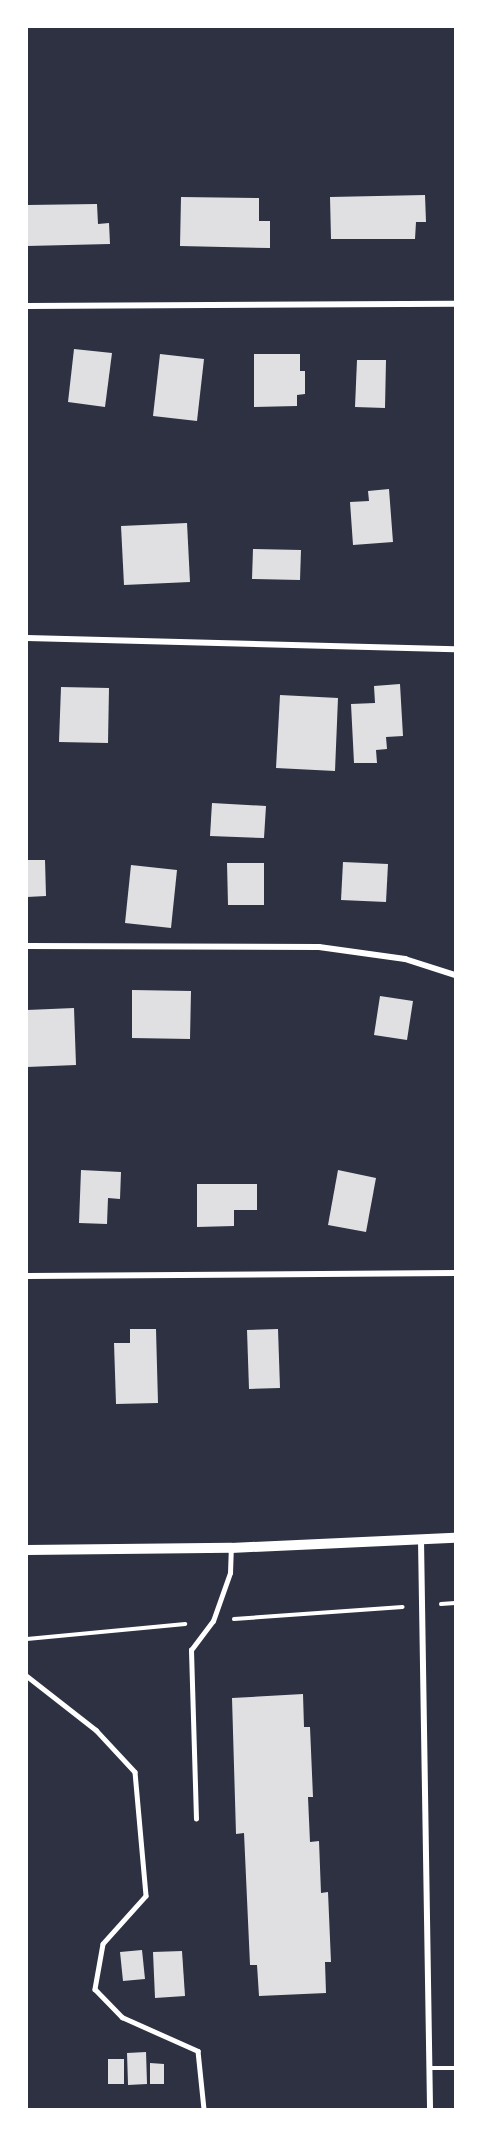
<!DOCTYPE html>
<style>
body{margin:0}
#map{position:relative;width:482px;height:2136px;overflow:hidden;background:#2d3142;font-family:Commissioner,sans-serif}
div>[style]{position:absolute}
.building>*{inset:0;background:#e0e0e3}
.path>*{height:4px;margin:-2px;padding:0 2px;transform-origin:2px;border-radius:2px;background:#fff}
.service>*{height:4.5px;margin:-2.25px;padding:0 2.25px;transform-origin:2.25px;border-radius:2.25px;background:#fff}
.minor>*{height:6px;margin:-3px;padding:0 3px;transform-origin:3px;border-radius:3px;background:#fff}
.tertiary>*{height:10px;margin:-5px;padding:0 5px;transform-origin:5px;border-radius:5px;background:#fff}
span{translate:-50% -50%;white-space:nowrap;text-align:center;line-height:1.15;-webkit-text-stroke:6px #fff;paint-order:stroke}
.frame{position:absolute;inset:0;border:28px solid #fff;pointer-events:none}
</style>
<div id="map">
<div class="building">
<div style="clip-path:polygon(425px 195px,426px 222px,416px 222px,415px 239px,331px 239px,330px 197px)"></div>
<div style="clip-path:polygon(181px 197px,259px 198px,259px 221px,270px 221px,270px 248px,180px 246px)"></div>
<div style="clip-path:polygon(97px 204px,98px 224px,109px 223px,110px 244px,27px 246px,27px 205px)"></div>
<div style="clip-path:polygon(74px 349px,112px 353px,105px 407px,68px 402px)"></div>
<div style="clip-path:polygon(160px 354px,204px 359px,197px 421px,153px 416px)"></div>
<div style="clip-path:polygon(254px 354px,300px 354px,300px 371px,305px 371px,305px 394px,297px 395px,297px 406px,254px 407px)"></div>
<div style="clip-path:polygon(357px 360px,386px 360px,385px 408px,355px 407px)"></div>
<div style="clip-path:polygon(389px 489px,393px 542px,353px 545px,350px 502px,369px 501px,368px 491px)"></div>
<div style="clip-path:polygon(187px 523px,190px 582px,124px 585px,121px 526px)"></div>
<div style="clip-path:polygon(253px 549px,301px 550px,300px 580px,252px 579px)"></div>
<div style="clip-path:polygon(400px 684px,403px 736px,386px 737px,387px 749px,376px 750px,377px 763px,354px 763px,351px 704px,375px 703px,374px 686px)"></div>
<div style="clip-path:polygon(61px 687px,109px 688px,108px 743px,59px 742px)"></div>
<div style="clip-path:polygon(280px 695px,338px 698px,335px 771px,276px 768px)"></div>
<div style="clip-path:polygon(212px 803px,266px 806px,264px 838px,210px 836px)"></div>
<div style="clip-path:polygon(27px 860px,45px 860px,46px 896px,27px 897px)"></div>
<div style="clip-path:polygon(343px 862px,388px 864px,386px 902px,341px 900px)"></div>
<div style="clip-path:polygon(227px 863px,264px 863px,264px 905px,228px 905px)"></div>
<div style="clip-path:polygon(131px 865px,177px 870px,171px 928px,125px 923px)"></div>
<div style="clip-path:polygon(132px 990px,191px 991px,190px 1039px,132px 1038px)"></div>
<div style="clip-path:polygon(380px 996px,413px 1001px,407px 1040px,374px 1035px)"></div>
<div style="clip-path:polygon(74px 1008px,76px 1065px,27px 1067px,27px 1010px)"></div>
<div style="clip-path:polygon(81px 1170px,121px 1172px,120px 1199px,108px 1198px,107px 1224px,79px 1223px)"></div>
<div style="clip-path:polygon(338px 1170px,376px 1178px,366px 1232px,328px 1225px)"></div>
<div style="clip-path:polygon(197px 1184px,257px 1184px,257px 1210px,234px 1210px,234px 1226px,197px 1227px)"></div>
<div style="clip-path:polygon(130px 1329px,156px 1329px,158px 1403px,116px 1404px,114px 1343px,130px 1343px)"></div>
<div style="clip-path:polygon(278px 1329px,280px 1388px,249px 1389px,247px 1330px)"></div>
<div style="clip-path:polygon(303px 1694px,304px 1727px,310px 1727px,313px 1797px,308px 1797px,310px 1842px,319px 1841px,321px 1893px,328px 1892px,331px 1962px,325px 1962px,326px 1993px,259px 1996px,257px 1965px,250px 1965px,244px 1833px,236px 1834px,232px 1698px)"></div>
<div style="clip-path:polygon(142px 1950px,145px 1979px,123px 1981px,120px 1952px)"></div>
<div style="clip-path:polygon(182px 1951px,185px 1996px,155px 1998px,153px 1952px)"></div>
<div style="clip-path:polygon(146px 2052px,147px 2084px,128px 2085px,127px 2053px)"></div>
<div style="clip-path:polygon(108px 2059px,124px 2059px,124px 2084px,108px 2084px)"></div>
<div style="clip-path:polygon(150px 2063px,164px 2064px,164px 2084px,150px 2084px)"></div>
</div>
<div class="path">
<div style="left:441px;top:1604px;width:14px;rotate:-4deg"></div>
<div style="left:234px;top:1619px;width:169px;rotate:-4.1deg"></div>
<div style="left:27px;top:1639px;width:159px;rotate:-5.4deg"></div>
</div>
<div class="service">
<div style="left:27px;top:1676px;width:88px;rotate:38deg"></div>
<div style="left:96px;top:1730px;width:57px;rotate:47.1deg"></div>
<div style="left:135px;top:1772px;width:124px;rotate:84.9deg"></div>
<div style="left:146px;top:1896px;width:64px;rotate:131.9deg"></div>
<div style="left:103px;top:1944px;width:46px;rotate:100.1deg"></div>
<div style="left:95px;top:1989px;width:39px;rotate:46deg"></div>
<div style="left:122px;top:2017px;width:83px;rotate:24.1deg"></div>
<div style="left:198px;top:2051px;width:58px;rotate:84.1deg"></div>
<div style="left:196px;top:1819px;width:169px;rotate:-91.7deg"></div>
<div style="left:191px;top:1650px;width:36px;rotate:-53deg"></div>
<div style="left:213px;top:1621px;width:51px;rotate:-70.5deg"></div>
<div style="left:230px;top:1573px;width:25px;rotate:-88deg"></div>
<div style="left:429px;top:2068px;width:26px"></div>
</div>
<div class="minor">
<div style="left:27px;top:306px;width:428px;rotate:-0.3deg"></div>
<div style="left:27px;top:638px;width:428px;rotate:1.5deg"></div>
<div style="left:27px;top:946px;width:292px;rotate:0.2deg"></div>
<div style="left:319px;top:947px;width:87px;rotate:7.9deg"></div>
<div style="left:405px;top:959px;width:52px;rotate:17.7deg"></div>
<div style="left:27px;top:1276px;width:428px;rotate:-0.4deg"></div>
<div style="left:421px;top:1540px;width:569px;rotate:89.09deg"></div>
</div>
<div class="tertiary">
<div style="left:27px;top:1550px;width:204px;rotate:-0.6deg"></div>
<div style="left:231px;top:1548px;width:224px;rotate:-2.6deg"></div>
</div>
<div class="frame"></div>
</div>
